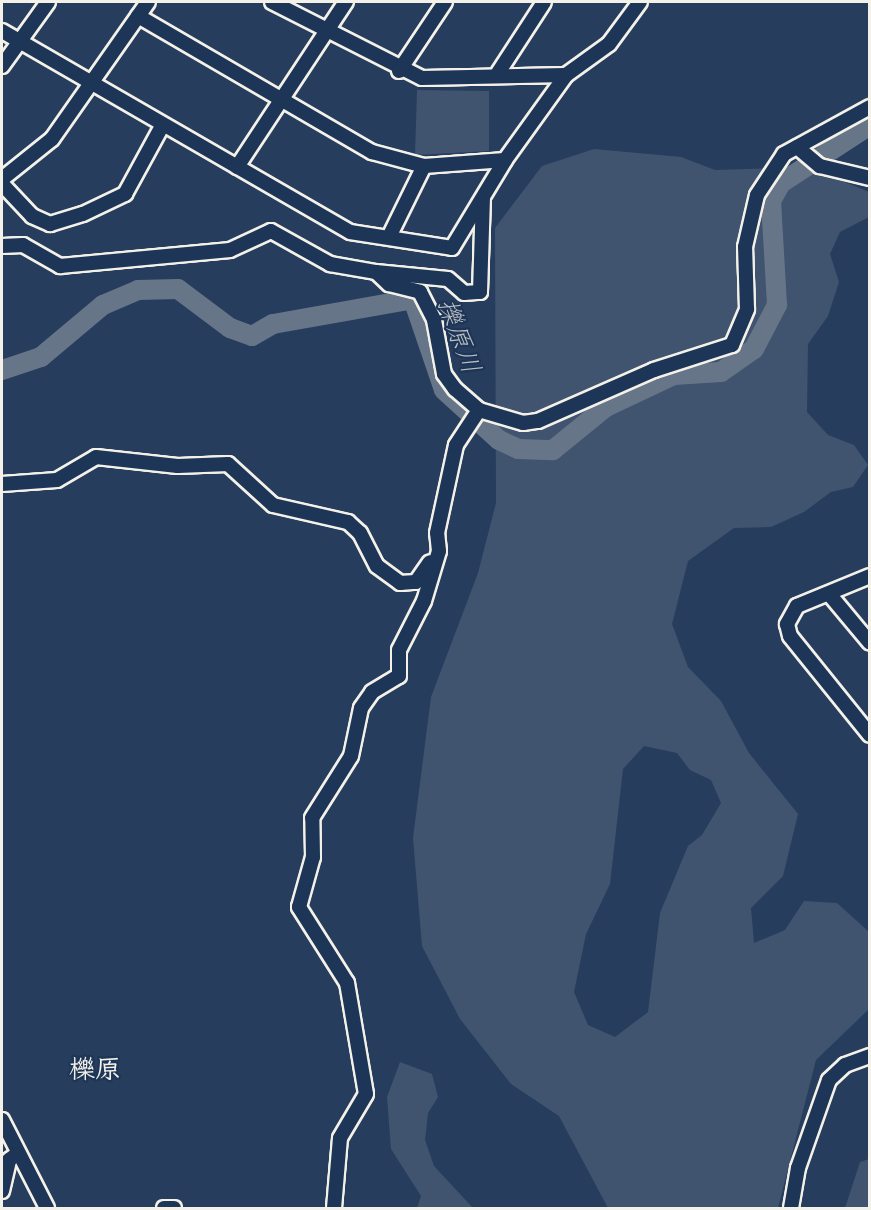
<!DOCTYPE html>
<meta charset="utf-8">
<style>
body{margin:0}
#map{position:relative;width:871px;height:1210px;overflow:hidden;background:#263d5d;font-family:Dekko,"Klee One",sans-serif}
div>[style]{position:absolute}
.green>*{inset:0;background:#40546f}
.river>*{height:20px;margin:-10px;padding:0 10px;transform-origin:10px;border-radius:10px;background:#677588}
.roads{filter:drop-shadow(2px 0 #f4f1e8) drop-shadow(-2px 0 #f4f1e8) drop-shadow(0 2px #f4f1e8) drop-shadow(0 -2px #f4f1e8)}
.street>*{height:14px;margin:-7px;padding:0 7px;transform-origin:7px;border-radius:7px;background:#1d3557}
span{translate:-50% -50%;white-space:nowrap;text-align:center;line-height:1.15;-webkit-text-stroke:4.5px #1d3557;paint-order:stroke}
.water-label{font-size:26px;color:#bcbfc2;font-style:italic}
.neighbourhood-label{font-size:26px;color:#f4f1e8;font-weight:700}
.frame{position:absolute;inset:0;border:3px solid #f4f1e8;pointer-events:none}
</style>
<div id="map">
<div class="green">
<div style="clip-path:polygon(417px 90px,489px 91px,489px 151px,415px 155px)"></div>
<div style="clip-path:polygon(evenodd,594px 149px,681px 157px,715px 170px,809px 167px,869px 192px,869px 217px,840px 232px,830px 254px,839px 282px,828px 316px,808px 344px,807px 412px,828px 435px,854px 445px,868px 465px,853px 487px,831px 492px,804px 512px,771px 527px,734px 528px,688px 561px,672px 624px,688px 667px,721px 701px,749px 753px,798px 814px,783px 876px,751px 908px,754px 943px,785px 930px,804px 901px,837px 903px,869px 932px,869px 1009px,816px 1060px,778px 1208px,608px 1208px,559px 1116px,511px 1084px,460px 1019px,422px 946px,413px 838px,431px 697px,478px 573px,496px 503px,495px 228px,542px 166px,594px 149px,644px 746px,677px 753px,690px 770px,711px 780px,721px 803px,702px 835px,688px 846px,660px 913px,648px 1012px,615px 1037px,588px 1025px,574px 992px,586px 934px,610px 884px,623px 769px,644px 746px)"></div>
<div style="clip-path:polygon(400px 1062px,432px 1074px,438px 1097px,428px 1113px,425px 1140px,434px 1166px,473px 1208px,417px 1208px,421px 1196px,391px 1149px,387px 1097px)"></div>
<div style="clip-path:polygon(869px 1159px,869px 1208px,845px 1208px,860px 1162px)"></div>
</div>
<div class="river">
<div style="left:2px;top:370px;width:41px;rotate:-18.4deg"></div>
<div style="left:41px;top:357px;width:81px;rotate:-40deg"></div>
<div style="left:103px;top:305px;width:38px;rotate:-23deg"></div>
<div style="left:138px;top:290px;width:40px;rotate:-1.4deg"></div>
<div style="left:178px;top:289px;width:65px;rotate:36.9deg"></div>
<div style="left:230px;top:328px;width:23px;rotate:20deg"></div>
<div style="left:252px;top:336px;width:24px;rotate:-30deg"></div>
<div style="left:273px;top:324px;width:142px;rotate:-10.1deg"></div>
<div style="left:413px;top:299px;width:96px;rotate:71.2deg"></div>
<div style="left:444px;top:390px;width:74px;rotate:42.3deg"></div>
<div style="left:499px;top:440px;width:21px;rotate:25deg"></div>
<div style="left:518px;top:449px;width:35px;rotate:2deg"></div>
<div style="left:553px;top:450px;width:68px;rotate:-39.1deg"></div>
<div style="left:606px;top:407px;width:75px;rotate:-25.2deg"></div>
<div style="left:674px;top:375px;width:47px;rotate:-3.7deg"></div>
<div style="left:721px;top:372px;width:40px;rotate:-34.9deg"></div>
<div style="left:754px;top:349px;width:50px;rotate:-62.4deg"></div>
<div style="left:777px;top:305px;width:104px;rotate:-93.3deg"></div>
<div style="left:771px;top:201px;width:21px;rotate:-61deg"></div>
<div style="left:781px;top:183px;width:106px;rotate:-33.1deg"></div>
</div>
<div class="roads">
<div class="street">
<div style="left:272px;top:2px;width:168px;rotate:26.9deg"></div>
<div style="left:422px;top:78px;width:144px;rotate:-1.2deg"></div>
<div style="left:138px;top:16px;width:271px;rotate:30.2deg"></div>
<div style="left:372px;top:152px;width:54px;rotate:15.1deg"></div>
<div style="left:424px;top:166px;width:81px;rotate:-4.2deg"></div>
<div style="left:2px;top:31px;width:402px;rotate:30deg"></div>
<div style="left:350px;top:232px;width:103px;rotate:8.9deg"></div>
<div style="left:452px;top:248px;width:103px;rotate:-58.9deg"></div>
<div style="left:505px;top:160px;width:105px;rotate:-54.3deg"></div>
<div style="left:566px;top:75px;width:53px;rotate:-35.8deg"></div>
<div style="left:609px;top:44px;width:52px;rotate:-53.6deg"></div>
<div style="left:2px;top:66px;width:79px;rotate:-54.3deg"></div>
<div style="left:399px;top:71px;width:83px;rotate:-56.3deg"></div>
<div style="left:496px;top:76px;width:88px;rotate:-57deg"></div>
<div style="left:797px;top:147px;width:30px;rotate:40deg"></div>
<div style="left:820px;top:166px;width:51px;rotate:13.5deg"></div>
<div style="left:237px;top:167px;width:198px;rotate:-56.6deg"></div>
<div style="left:2px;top:179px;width:64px;rotate:-38.7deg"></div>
<div style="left:52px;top:139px;width:167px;rotate:-55deg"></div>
<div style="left:2px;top:184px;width:44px;rotate:46.8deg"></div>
<div style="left:32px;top:216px;width:20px;rotate:24deg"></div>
<div style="left:50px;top:224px;width:34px;rotate:-17deg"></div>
<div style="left:83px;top:214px;width:47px;rotate:-25.5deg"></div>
<div style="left:125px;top:194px;width:77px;rotate:-61.4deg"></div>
<div style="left:390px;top:235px;width:77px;rotate:-63.8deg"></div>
<div style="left:2px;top:246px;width:21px;rotate:-3deg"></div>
<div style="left:23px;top:245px;width:43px;rotate:29.6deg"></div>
<div style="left:60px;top:266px;width:171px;rotate:-5.4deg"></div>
<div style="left:230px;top:250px;width:45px;rotate:-24.9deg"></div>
<div style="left:271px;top:231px;width:68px;rotate:29.2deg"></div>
<div style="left:330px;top:264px;width:47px;rotate:9.9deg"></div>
<div style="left:376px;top:272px;width:18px;rotate:43deg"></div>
<div style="left:389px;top:284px;width:32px;rotate:14deg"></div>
<div style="left:420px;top:292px;width:31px;rotate:63deg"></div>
<div style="left:434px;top:320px;width:55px;rotate:79.5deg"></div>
<div style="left:444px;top:374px;width:19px;rotate:54deg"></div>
<div style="left:455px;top:389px;width:32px;rotate:41deg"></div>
<div style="left:479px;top:410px;width:46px;rotate:16.5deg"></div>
<div style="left:523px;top:423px;width:15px;rotate:-8deg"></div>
<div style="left:538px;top:421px;width:127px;rotate:-23.7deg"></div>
<div style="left:654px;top:370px;width:82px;rotate:-17.8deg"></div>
<div style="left:732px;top:345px;width:39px;rotate:-67deg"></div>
<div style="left:747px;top:309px;width:62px;rotate:-91.8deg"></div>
<div style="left:745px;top:247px;width:53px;rotate:-77deg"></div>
<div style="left:757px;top:195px;width:49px;rotate:-56.6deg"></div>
<div style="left:784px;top:154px;width:98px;rotate:-28.7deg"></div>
<div style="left:376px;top:272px;width:72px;rotate:5.6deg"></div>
<div style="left:448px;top:279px;width:21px;rotate:41deg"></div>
<div style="left:464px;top:293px;width:16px;rotate:-4deg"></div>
<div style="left:480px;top:292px;width:93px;rotate:-88.2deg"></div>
<div style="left:2px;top:484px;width:55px;rotate:-4.2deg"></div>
<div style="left:57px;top:480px;width:45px;rotate:-30.5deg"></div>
<div style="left:96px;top:457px;width:82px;rotate:6.3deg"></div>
<div style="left:178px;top:466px;width:50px;rotate:-2.3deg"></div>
<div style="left:228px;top:464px;width:61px;rotate:42.3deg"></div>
<div style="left:273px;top:505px;width:77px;rotate:12.8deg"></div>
<div style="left:348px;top:522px;width:16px;rotate:43deg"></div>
<div style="left:360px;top:533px;width:37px;rotate:63deg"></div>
<div style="left:377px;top:566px;width:29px;rotate:36deg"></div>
<div style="left:400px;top:583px;width:16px;rotate:-4deg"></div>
<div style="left:416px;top:582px;width:24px;rotate:-55deg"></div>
<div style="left:870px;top:576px;width:79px;rotate:157.7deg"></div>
<div style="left:797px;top:606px;width:21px;rotate:119deg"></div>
<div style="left:787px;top:624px;width:12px;rotate:76deg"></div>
<div style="left:790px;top:636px;width:127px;rotate:51.1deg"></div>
<div style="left:830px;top:595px;width:62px;rotate:50.2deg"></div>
<div style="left:2px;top:1120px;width:99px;rotate:62.9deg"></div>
<div style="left:2px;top:1191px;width:32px;rotate:-77deg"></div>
<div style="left:9px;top:1160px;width:10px;rotate:-37deg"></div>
<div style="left:164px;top:1208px;width:10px"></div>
<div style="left:334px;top:1208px;width:70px;rotate:-85.1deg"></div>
<div style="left:340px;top:1138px;width:51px;rotate:-59.4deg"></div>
<div style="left:366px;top:1094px;width:113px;rotate:-99.7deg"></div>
<div style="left:347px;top:983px;width:90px;rotate:-122.3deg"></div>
<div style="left:299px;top:907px;width:52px;rotate:-74.4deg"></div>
<div style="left:313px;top:857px;width:39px;rotate:-91deg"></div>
<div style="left:312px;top:818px;width:73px;rotate:-57.8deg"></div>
<div style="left:351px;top:756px;width:49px;rotate:-78.2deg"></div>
<div style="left:361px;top:708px;width:19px;rotate:-55deg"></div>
<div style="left:372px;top:692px;width:31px;rotate:-31deg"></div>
<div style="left:399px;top:676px;width:26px;rotate:-90deg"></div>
<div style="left:399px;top:650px;width:55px;rotate:-63deg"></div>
<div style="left:424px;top:601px;width:52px;rotate:-73.3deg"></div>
<div style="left:439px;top:551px;width:18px;rotate:-96deg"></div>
<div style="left:437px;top:533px;width:90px;rotate:-77.8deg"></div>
<div style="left:456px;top:445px;width:42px;rotate:-56.7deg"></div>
<div style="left:791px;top:1208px;width:41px;rotate:-80.1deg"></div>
<div style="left:798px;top:1168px;width:93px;rotate:-70.6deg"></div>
<div style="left:829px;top:1080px;width:22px;rotate:-43deg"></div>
<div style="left:845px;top:1065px;width:27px;rotate:-20deg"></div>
</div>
</div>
<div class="water-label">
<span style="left:456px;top:337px;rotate:70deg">擽原川</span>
</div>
<div class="neighbourhood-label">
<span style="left:95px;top:1073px">櫟原</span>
</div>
<div class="frame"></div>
</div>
